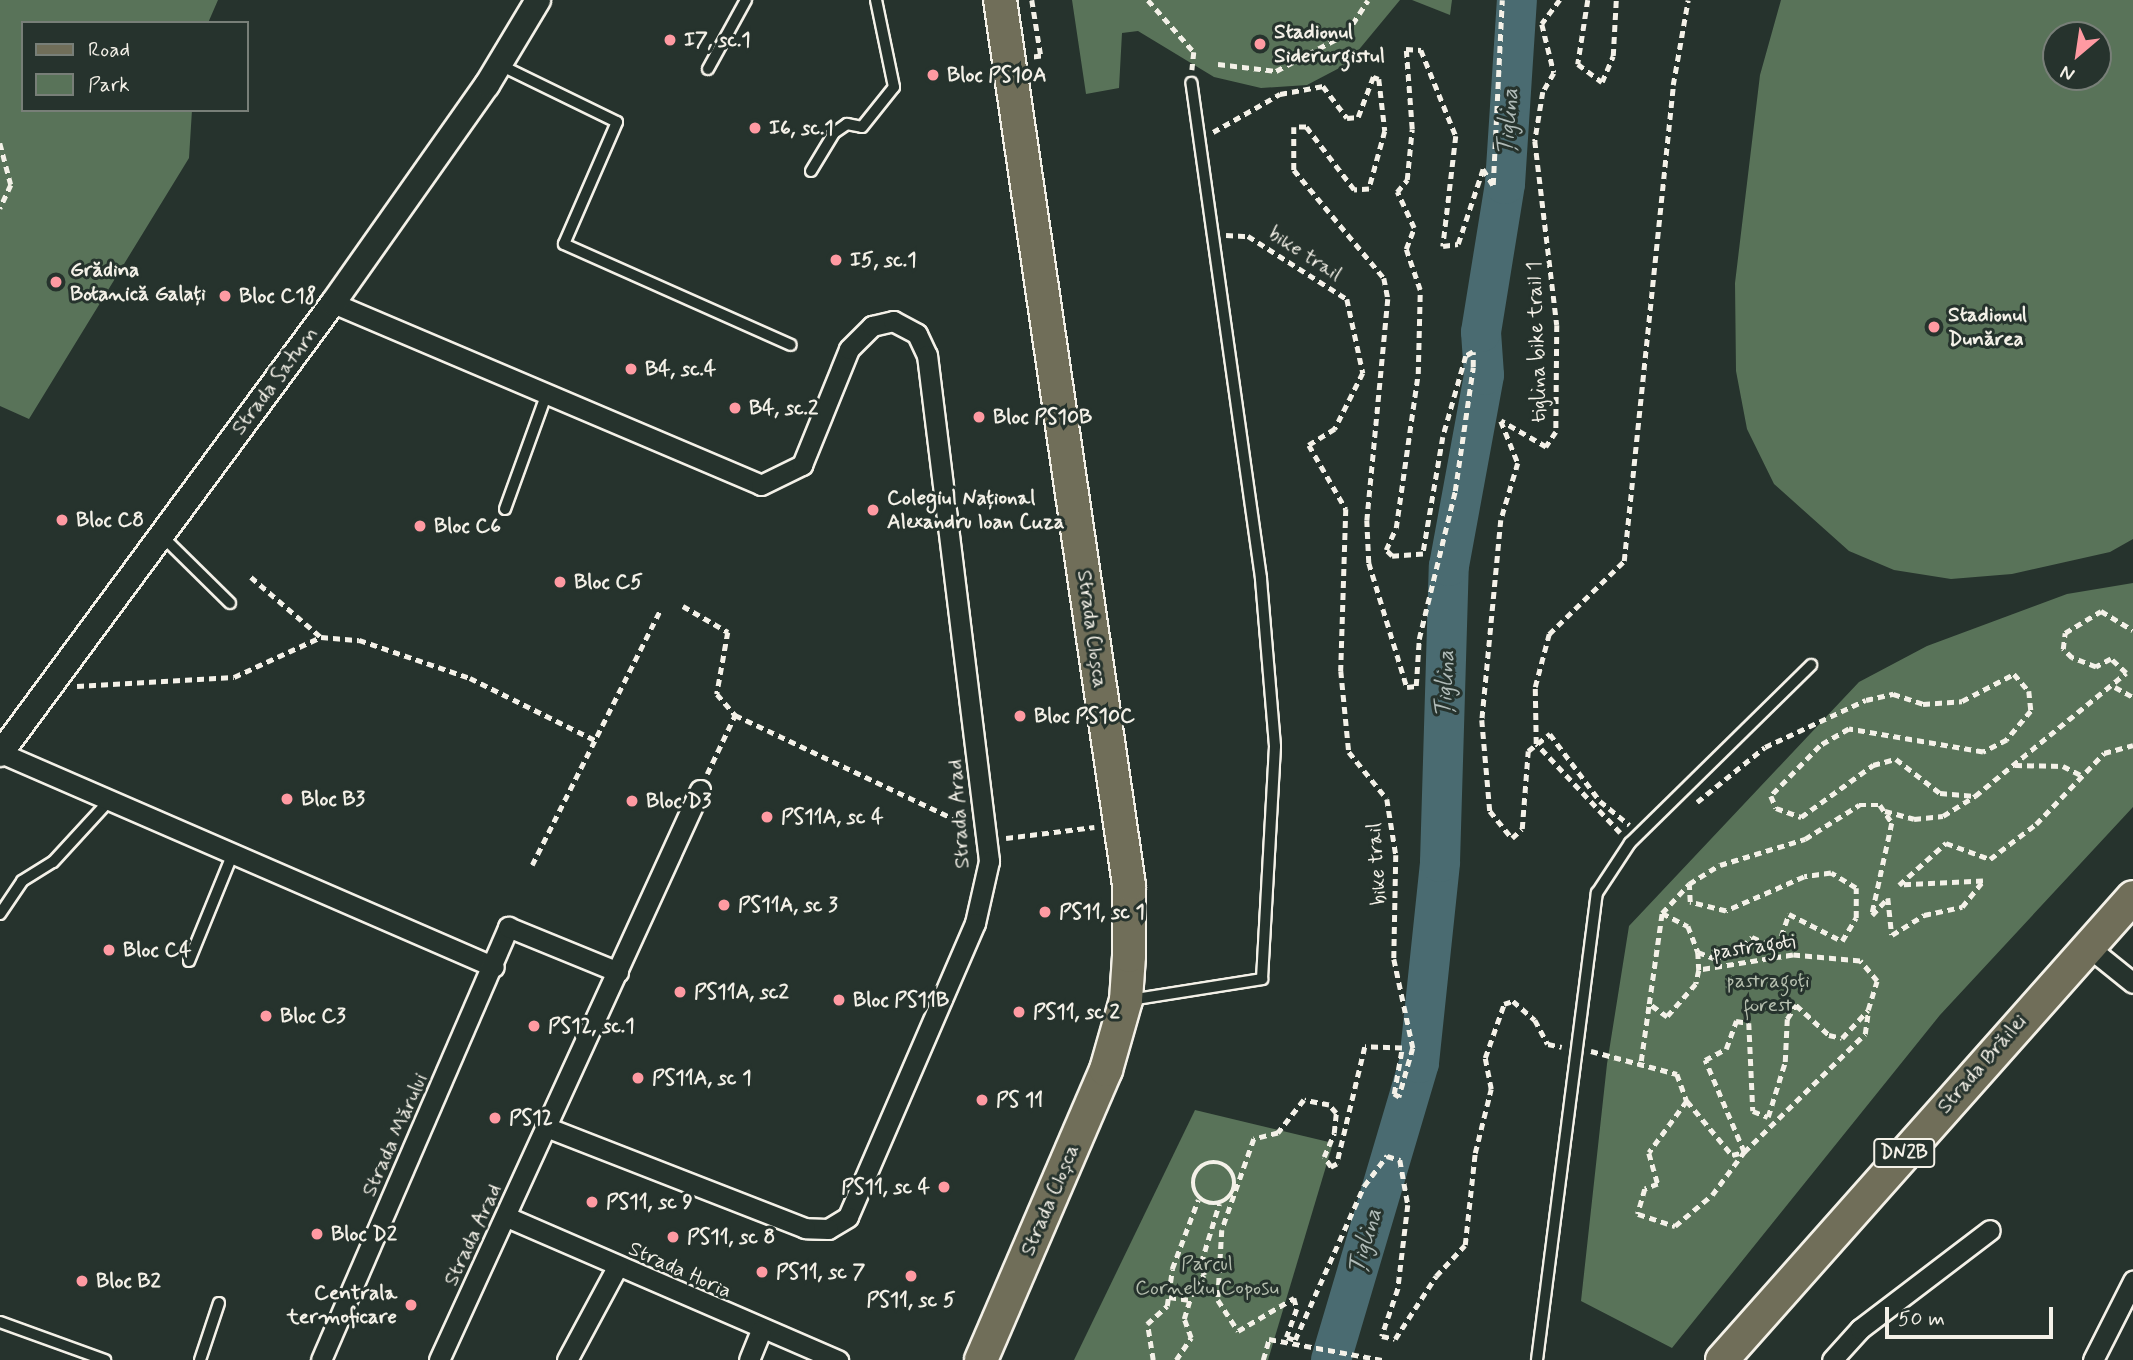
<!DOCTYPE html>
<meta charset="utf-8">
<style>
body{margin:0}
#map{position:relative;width:2133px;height:1360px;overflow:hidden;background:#26332d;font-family:Mynerve,sans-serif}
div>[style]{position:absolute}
.green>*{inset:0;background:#597359}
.river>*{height:40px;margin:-20px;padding:0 20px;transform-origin:20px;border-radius:20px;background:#4a6b71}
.path>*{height:4.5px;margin-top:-2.25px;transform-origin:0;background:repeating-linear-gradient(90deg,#f4f1e8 0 7px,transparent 0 12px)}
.path>.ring{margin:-2.25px;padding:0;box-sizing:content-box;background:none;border:4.5px solid #f4f1e8;border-radius:50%}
.roads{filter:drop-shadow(2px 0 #f4f1e8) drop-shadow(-2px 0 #f4f1e8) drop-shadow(0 2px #f4f1e8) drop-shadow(0 -2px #f4f1e8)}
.service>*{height:10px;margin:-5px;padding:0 5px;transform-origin:5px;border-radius:5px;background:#26332d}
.minor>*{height:19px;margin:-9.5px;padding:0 9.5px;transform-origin:9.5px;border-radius:9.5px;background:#26332d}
.tertiary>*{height:24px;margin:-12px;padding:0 12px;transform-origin:12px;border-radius:12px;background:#26332d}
.primary>*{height:32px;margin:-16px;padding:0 16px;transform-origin:16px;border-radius:16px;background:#706e59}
.dots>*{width:19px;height:19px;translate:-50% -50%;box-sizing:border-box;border:4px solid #26332d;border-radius:50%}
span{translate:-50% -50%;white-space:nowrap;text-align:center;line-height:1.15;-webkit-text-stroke:6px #26332d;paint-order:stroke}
.shield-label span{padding:2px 5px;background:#26332d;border:2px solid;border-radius:5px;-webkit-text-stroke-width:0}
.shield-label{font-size:19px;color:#f4f1e8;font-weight:700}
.poi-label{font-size:21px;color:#f4f1e8;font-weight:700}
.left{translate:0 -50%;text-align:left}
.right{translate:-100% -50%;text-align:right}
.street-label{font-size:21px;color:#f4f1e8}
.park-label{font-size:21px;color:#b6bfaf}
.water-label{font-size:23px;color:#b0bbb8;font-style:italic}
.legend{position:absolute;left:21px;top:21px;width:228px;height:91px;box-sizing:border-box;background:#26332d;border:2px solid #787f78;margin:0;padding:9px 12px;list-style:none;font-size:21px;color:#f4f1e8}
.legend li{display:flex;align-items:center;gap:14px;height:35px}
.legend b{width:35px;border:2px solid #787f78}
.north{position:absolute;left:2042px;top:21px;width:70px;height:70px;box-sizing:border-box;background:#26332d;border:2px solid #787f78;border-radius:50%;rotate:209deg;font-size:19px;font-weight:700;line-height:28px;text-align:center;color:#f4f1e8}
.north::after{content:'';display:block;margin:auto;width:24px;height:32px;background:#ff9aa2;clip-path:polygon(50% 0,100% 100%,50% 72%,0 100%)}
.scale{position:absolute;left:1885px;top:1307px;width:168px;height:32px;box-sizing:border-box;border:4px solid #f4f1e8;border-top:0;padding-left:9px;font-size:21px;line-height:24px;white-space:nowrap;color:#f4f1e8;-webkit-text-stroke:5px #26332d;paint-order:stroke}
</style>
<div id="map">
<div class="green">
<div style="clip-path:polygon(0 0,218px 0,208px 23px,23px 23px,23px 110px,192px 110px,189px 158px,29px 419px,0 406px)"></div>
<div style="clip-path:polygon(1072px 0,1400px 0,1347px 64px,1307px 85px,1261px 88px,1214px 77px,1138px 31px,1122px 33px,1119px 88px,1086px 94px)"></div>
<div style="clip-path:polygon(1412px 0,1452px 0,1450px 15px)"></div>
<div style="clip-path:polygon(evenodd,1781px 0,2133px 0,2133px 539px,2110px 552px,2012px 574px,1951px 579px,1894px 570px,1849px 551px,1774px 484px,1747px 429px,1736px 371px,1735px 283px,1760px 75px,1781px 0,2098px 35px,2098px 77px,2056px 77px,2056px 35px,2098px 35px)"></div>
<div style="clip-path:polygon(2133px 583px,2133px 807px,1940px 1015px,1672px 1348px,1581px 1301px,1607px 1064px,1629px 926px,1859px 682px,1927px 646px,2067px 594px)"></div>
<div style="clip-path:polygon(1195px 1110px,1333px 1143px,1268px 1360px,1074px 1360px)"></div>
</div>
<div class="river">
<div style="left:1331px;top:1360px;width:310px;rotate:-73.5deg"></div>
<div style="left:1419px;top:1063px;width:202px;rotate:-84deg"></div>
<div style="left:1440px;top:862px;width:296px;rotate:-88.3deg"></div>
<div style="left:1449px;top:566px;width:194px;rotate:-79.6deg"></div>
<div style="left:1484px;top:375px;width:43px;rotate:-94deg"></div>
<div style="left:1481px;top:332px;width:150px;rotate:-80.8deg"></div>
<div style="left:1505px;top:184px;width:184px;rotate:-86.3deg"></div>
</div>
<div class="path">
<div style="left:1032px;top:0;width:57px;rotate:80.9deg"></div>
<div style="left:1041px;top:56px;width:8px;rotate:173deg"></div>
<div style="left:1148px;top:0;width:69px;rotate:48.5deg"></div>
<div style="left:1194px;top:52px;width:18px;rotate:96deg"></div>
<div style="left:1560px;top:0;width:30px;rotate:127deg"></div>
<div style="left:1542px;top:24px;width:50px;rotate:76.2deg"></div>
<div style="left:1554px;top:73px;width:22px;rotate:120deg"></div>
<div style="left:1543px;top:92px;width:50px;rotate:99.3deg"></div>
<div style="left:1535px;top:141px;width:185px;rotate:83.2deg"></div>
<div style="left:1557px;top:325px;width:107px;rotate:90.5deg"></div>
<div style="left:1556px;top:432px;width:18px;rotate:124deg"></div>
<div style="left:1546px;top:447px;width:52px;rotate:-150deg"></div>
<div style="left:1501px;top:421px;width:45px;rotate:68deg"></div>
<div style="left:1518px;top:463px;width:59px;rotate:106.6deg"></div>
<div style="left:1501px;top:520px;width:201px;rotate:95.4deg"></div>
<div style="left:1482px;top:720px;width:91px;rotate:85deg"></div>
<div style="left:1490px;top:811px;width:35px;rotate:51deg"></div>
<div style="left:1512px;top:838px;width:13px;rotate:-42deg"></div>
<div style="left:1522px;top:829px;width:78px;rotate:-85.6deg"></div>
<div style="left:1528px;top:751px;width:28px;rotate:-38deg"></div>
<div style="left:1550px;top:734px;width:84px;rotate:53.3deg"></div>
<div style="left:1600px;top:801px;width:38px;rotate:39deg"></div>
<div style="left:1588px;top:0;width:65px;rotate:98.9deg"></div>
<div style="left:1578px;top:64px;width:30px;rotate:37deg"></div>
<div style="left:1602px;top:82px;width:28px;rotate:-67deg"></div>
<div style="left:1613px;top:56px;width:56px;rotate:-86.9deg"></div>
<div style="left:1218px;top:64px;width:58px;rotate:6.9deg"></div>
<div style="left:1276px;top:71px;width:79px;rotate:-27.9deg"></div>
<div style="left:1346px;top:34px;width:40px;rotate:-57.1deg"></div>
<div style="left:1213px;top:132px;width:77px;rotate:-29.6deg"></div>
<div style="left:1280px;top:94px;width:44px;rotate:-10.5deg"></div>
<div style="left:1323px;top:86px;width:40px;rotate:53deg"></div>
<div style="left:1347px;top:118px;width:11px;rotate:-5deg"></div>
<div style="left:1358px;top:117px;width:43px;rotate:-69.4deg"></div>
<div style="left:1373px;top:77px;width:6px;rotate:18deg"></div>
<div style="left:1379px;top:79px;width:52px;rotate:83.4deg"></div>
<div style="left:1385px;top:131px;width:60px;rotate:105.4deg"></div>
<div style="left:1369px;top:189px;width:15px;rotate:176deg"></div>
<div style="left:1354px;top:190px;width:79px;rotate:-127.3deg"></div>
<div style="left:1306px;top:127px;width:12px;rotate:180deg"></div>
<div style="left:1294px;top:127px;width:43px;rotate:90deg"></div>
<div style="left:1294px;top:170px;width:141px;rotate:50.2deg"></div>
<div style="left:1384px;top:278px;width:21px;rotate:79deg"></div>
<div style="left:1388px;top:299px;width:222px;rotate:95.4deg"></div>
<div style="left:1367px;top:520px;width:43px;rotate:87.3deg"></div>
<div style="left:1369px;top:563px;width:130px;rotate:73deg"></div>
<div style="left:1407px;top:687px;width:9px;rotate:-6deg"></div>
<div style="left:1416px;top:686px;width:47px;rotate:-86.3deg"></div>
<div style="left:1419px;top:639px;width:152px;rotate:-76.3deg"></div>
<div style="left:1455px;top:491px;width:125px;rotate:-81.7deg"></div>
<div style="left:1473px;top:367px;width:15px;rotate:-90deg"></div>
<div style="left:1473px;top:352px;width:8px;rotate:150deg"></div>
<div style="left:1466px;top:356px;width:84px;rotate:105.9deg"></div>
<div style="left:1443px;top:437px;width:119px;rotate:99.7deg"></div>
<div style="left:1423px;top:554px;width:31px;rotate:176deg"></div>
<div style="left:1392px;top:556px;width:8px;rotate:-135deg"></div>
<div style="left:1386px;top:550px;width:24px;rotate:-66deg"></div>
<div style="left:1396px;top:528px;width:156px;rotate:-81.9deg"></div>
<div style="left:1418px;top:374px;width:84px;rotate:-88.6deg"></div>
<div style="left:1420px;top:290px;width:43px;rotate:-108.9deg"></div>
<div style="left:1406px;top:249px;width:22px;rotate:-69deg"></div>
<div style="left:1414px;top:228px;width:40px;rotate:-115deg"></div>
<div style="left:1397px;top:192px;width:16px;rotate:-50deg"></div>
<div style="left:1407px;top:180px;width:51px;rotate:-84.4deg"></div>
<div style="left:1412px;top:129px;width:80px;rotate:-94.3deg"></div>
<div style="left:1406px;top:49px;width:15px;rotate:4deg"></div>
<div style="left:1421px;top:50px;width:93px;rotate:67.9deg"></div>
<div style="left:1456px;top:136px;width:111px;rotate:96.7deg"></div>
<div style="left:1443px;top:246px;width:15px;rotate:-8deg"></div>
<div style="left:1458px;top:244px;width:79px;rotate:-71.6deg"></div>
<div style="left:1483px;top:169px;width:19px;rotate:58deg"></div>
<div style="left:1493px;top:185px;width:185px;rotate:-87.2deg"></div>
<div style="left:0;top:143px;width:43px;rotate:75.3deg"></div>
<div style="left:11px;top:185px;width:26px;rotate:115deg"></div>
<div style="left:1226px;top:235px;width:22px;rotate:3deg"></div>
<div style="left:1248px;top:236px;width:117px;rotate:32.5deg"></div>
<div style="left:1347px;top:299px;width:76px;rotate:77.8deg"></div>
<div style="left:1363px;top:373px;width:63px;rotate:116.6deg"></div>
<div style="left:1335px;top:429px;width:31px;rotate:148deg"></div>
<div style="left:1309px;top:445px;width:74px;rotate:60deg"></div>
<div style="left:1346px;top:509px;width:162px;rotate:91.8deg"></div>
<div style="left:1341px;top:671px;width:81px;rotate:84.4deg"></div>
<div style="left:1349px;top:752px;width:60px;rotate:51deg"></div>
<div style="left:1387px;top:799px;width:57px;rotate:80.9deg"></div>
<div style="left:1396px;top:855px;width:104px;rotate:91.1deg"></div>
<div style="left:1394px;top:959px;width:91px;rotate:77.9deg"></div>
<div style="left:1413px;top:1048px;width:51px;rotate:105.9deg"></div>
<div style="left:1399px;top:1097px;width:6px;rotate:-149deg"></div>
<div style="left:1394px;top:1094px;width:47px;rotate:-80.1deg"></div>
<div style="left:1402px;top:1048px;width:37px;rotate:-178deg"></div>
<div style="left:1365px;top:1047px;width:120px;rotate:103.5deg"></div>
<div style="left:1337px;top:1164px;width:7px;rotate:153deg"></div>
<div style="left:1331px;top:1167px;width:12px;rotate:-125deg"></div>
<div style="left:1324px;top:1157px;width:26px;rotate:-67deg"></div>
<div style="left:1334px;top:1133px;width:20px;rotate:-84deg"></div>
<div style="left:1336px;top:1113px;width:11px;rotate:-131deg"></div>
<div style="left:1329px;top:1105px;width:25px;rotate:-169deg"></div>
<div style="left:1304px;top:1100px;width:42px;rotate:128.2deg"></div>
<div style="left:1278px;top:1133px;width:25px;rotate:166deg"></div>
<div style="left:1254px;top:1139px;width:96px;rotate:109.4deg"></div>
<div style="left:1222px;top:1230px;width:70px;rotate:93.3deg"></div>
<div style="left:1218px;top:1300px;width:37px;rotate:57deg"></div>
<div style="left:1238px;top:1331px;width:65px;rotate:-30.5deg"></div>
<div style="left:1294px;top:1298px;width:11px;rotate:75deg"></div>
<div style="left:1297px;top:1309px;width:30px;rotate:110deg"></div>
<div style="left:1287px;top:1337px;width:9px;rotate:21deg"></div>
<div style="left:1295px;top:1340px;width:169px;rotate:-65.9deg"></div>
<div style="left:1364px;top:1186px;width:38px;rotate:-53deg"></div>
<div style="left:1387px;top:1156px;width:14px;rotate:17deg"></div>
<div style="left:1400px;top:1160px;width:46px;rotate:79.9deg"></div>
<div style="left:1408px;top:1205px;width:85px;rotate:96.8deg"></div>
<div style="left:1398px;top:1289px;width:50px;rotate:108.8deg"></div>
<div style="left:1382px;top:1336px;width:13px;rotate:13deg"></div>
<div style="left:1395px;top:1339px;width:75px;rotate:-56.9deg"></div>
<div style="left:1436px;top:1276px;width:42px;rotate:-46.9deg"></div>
<div style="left:1465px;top:1245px;width:93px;rotate:-83.8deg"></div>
<div style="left:1475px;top:1153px;width:66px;rotate:-76deg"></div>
<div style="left:1491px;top:1089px;width:32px;rotate:-101deg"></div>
<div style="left:1485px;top:1058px;width:57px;rotate:-70.6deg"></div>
<div style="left:1504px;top:1004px;width:9px;rotate:-18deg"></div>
<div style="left:1513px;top:1001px;width:29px;rotate:41deg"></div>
<div style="left:1535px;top:1020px;width:27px;rotate:62deg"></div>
<div style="left:1548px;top:1044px;width:14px;rotate:12deg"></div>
<div style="left:251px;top:577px;width:92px;rotate:40.6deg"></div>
<div style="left:683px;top:606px;width:52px;rotate:30deg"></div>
<div style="left:728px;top:632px;width:63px;rotate:100.1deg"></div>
<div style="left:717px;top:694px;width:28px;rotate:49deg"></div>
<div style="left:735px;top:715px;width:255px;rotate:25.4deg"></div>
<div style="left:77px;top:686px;width:157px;rotate:-3.3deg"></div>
<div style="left:234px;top:677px;width:96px;rotate:-24.7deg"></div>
<div style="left:321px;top:637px;width:38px;rotate:5deg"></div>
<div style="left:359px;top:640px;width:117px;rotate:18.9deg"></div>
<div style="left:470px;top:678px;width:140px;rotate:26.4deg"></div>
<div style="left:2115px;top:687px;width:21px;rotate:29deg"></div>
<div style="left:2015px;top:765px;width:48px;rotate:1.2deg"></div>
<div style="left:2063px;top:766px;width:20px;rotate:27deg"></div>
<div style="left:707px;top:774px;width:65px;rotate:-64.6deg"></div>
<div style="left:1697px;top:802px;width:87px;rotate:-39deg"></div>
<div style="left:1765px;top:747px;width:111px;rotate:-25deg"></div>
<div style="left:1866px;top:700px;width:28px;rotate:-13deg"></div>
<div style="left:1893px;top:694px;width:32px;rotate:18deg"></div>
<div style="left:1923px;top:704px;width:39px;rotate:-4deg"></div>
<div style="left:1962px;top:701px;width:59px;rotate:-27.4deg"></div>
<div style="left:2014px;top:674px;width:23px;rotate:49deg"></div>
<div style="left:2029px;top:691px;width:20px;rotate:84deg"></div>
<div style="left:2031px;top:711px;width:38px;rotate:130deg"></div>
<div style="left:2007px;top:740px;width:27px;rotate:153deg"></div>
<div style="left:1983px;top:752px;width:136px;rotate:-170.3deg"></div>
<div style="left:1849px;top:729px;width:34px;rotate:150deg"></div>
<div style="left:1820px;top:746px;width:70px;rotate:134.4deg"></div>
<div style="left:1771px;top:796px;width:13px;rotate:67deg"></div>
<div style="left:1776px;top:808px;width:27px;rotate:20deg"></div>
<div style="left:1801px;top:817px;width:89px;rotate:-35.8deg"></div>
<div style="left:1873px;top:765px;width:24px;rotate:-15deg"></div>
<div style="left:1896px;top:759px;width:56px;rotate:37.7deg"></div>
<div style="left:1940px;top:793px;width:35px;rotate:5deg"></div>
<div style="left:1975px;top:796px;width:195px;rotate:-39.2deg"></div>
<div style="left:2126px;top:673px;width:21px;rotate:-137deg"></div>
<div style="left:2111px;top:659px;width:17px;rotate:152deg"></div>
<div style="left:2096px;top:667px;width:26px;rotate:-159deg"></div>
<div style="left:2072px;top:658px;width:13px;rotate:-135deg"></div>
<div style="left:2063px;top:649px;width:16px;rotate:-83deg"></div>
<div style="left:2065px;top:633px;width:42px;rotate:-31.4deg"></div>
<div style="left:2101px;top:611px;width:37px;rotate:31deg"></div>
<div style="left:1885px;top:811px;width:30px;rotate:15deg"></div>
<div style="left:1914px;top:819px;width:29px;rotate:-6deg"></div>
<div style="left:1943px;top:816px;width:38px;rotate:-32deg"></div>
<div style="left:1620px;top:833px;width:122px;rotate:-133.3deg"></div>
<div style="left:1536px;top:744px;width:57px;rotate:-91deg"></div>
<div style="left:1535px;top:687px;width:55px;rotate:-75.2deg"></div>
<div style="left:1549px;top:634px;width:105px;rotate:-44.2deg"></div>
<div style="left:1624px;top:561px;width:479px;rotate:-84.1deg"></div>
<div style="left:1673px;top:85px;width:86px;rotate:-80deg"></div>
<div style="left:1006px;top:838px;width:89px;rotate:-7.1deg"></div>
<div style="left:532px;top:865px;width:285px;rotate:-63.3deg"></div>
<div style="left:1662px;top:913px;width:40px;rotate:-47deg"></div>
<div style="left:1698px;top:952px;width:18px;rotate:87deg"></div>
<div style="left:1591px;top:1051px;width:89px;rotate:15deg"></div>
<div style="left:1677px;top:1074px;width:29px;rotate:70deg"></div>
<div style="left:1687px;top:1101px;width:64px;rotate:126.2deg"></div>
<div style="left:1649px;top:1153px;width:32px;rotate:74deg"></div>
<div style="left:1658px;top:1184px;width:14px;rotate:159deg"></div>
<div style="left:1645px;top:1189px;width:26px;rotate:106deg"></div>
<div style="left:1638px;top:1214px;width:39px;rotate:18deg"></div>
<div style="left:1675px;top:1226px;width:48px;rotate:-40deg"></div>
<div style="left:1712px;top:1195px;width:54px;rotate:-53.3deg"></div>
<div style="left:1744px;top:1152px;width:100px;rotate:-113deg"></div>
<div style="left:1705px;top:1060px;width:24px;rotate:-28deg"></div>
<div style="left:1726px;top:1049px;width:30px;rotate:-70deg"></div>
<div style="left:1736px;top:1021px;width:13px;rotate:9deg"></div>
<div style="left:1749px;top:1023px;width:88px;rotate:87.4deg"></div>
<div style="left:1753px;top:1111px;width:16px;rotate:22deg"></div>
<div style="left:1768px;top:1117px;width:58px;rotate:-72.8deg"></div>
<div style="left:1785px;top:1062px;width:43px;rotate:-87.3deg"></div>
<div style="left:1787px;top:1019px;width:17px;rotate:-57deg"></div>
<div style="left:1796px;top:1005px;width:45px;rotate:42.3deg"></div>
<div style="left:1829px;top:1035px;width:13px;rotate:13deg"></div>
<div style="left:1842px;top:1038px;width:38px;rotate:-47deg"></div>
<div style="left:1868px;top:1010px;width:30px;rotate:-73deg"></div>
<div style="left:1877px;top:981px;width:26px;rotate:-130deg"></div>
<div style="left:1860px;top:961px;width:67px;rotate:-174.9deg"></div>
<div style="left:1793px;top:955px;width:95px;rotate:170.9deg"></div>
<div style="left:1699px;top:970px;width:14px;rotate:102deg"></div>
<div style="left:1696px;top:984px;width:44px;rotate:131.3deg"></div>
<div style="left:1667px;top:1017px;width:22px;rotate:-144deg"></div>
<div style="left:1649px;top:1004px;width:92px;rotate:-81.9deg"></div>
<div style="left:1662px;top:913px;width:29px;rotate:27deg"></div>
<div style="left:1688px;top:926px;width:28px;rotate:69deg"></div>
<div style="left:1698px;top:952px;width:17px;rotate:21deg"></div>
<div style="left:1714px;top:958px;width:20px;rotate:-9deg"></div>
<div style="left:1734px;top:955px;width:25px;rotate:-45deg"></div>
<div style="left:1752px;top:937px;width:27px;rotate:24deg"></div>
<div style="left:1777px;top:948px;width:36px;rotate:-71deg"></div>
<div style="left:1789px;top:914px;width:59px;rotate:27deg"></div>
<div style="left:1842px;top:941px;width:27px;rotate:-59deg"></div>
<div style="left:1856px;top:918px;width:30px;rotate:-90deg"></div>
<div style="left:1856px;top:888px;width:29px;rotate:-149deg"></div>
<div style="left:1831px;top:873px;width:27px;rotate:172deg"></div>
<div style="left:1804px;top:877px;width:85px;rotate:156.4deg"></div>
<div style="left:1726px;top:911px;width:37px;rotate:-166deg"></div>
<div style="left:1690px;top:902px;width:18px;rotate:-93deg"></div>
<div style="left:1689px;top:884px;width:36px;rotate:-32deg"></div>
<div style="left:1720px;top:865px;width:89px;rotate:-17deg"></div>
<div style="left:1805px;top:839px;width:64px;rotate:-32.2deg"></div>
<div style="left:1859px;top:805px;width:21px"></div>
<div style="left:1880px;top:805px;width:22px;rotate:56deg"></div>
<div style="left:1892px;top:823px;width:94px;rotate:102.3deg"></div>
<div style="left:1872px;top:915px;width:23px;rotate:-47deg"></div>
<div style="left:1888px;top:898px;width:37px;rotate:84deg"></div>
<div style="left:1892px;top:935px;width:38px;rotate:-32deg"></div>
<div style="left:1924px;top:915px;width:39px;rotate:-12deg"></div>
<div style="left:1962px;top:907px;width:33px;rotate:-51deg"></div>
<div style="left:1983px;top:881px;width:84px;rotate:177.3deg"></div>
<div style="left:1899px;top:885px;width:63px;rotate:-41.8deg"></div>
<div style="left:1946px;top:843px;width:47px;rotate:20deg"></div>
<div style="left:1990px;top:859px;width:58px;rotate:-37.3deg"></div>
<div style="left:2036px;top:824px;width:98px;rotate:-46.2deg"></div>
<div style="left:2104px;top:753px;width:30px;rotate:-15deg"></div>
<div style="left:1641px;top:1061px;width:58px;rotate:-82deg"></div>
<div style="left:1687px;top:1101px;width:70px;rotate:50.2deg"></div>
<div style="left:1732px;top:1155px;width:12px;rotate:-14deg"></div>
<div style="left:1744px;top:1152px;width:169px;rotate:-44.3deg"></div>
<div style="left:1865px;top:1034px;width:22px;rotate:-82deg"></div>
<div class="ring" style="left:1193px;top:1162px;width:37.5px;height:37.5px"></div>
<div style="left:1169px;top:1297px;width:21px;rotate:8deg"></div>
<div style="left:1153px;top:1360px;width:36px;rotate:-99deg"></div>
<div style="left:1147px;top:1324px;width:27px;rotate:-42deg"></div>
<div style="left:1167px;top:1306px;width:37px;rotate:-82deg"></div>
<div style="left:1172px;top:1269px;width:74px;rotate:-69.4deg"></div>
<div style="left:1176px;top:1360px;width:27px;rotate:-56deg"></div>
<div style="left:1191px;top:1338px;width:20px;rotate:-110deg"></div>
<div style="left:1184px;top:1319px;width:34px;rotate:-73deg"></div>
<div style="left:1194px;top:1286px;width:15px;rotate:-48deg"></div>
<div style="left:1204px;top:1275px;width:12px;rotate:-104deg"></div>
<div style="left:1201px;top:1263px;width:62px;rotate:-73deg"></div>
<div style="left:1263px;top:1360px;width:22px;rotate:-74deg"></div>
<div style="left:1269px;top:1339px;width:115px;rotate:10.5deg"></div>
</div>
<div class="roads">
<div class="service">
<div style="left:500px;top:65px;width:130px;rotate:26deg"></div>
<div style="left:617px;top:122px;width:133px;rotate:113.5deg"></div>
<div style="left:564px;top:244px;width:248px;rotate:24deg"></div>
<div style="left:708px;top:69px;width:79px;rotate:-61.2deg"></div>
<div style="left:811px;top:171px;width:44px;rotate:-58.8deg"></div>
<div style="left:834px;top:133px;width:16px;rotate:-35deg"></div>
<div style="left:847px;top:124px;width:15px;rotate:11deg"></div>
<div style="left:862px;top:127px;width:51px;rotate:-51.3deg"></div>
<div style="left:894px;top:87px;width:89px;rotate:-101.7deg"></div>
<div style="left:505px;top:509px;width:120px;rotate:-70.1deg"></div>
<div style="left:163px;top:537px;width:94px;rotate:44.6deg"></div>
<div style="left:0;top:914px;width:40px;rotate:-56deg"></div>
<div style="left:22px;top:881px;width:36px;rotate:-32deg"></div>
<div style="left:53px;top:862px;width:81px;rotate:-47.5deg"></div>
<div style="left:189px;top:961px;width:117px;rotate:-67.8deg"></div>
<div style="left:1130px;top:1000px;width:134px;rotate:-9deg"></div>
<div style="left:1262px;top:979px;width:233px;rotate:-86.8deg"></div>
<div style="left:1275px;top:746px;width:169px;rotate:-94.8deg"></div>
<div style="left:1261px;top:578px;width:500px;rotate:-98deg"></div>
<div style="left:0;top:1322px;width:112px;rotate:19.9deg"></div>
<div style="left:200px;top:1360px;width:60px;rotate:-71.6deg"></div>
<div style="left:1537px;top:1360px;width:471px;rotate:-82.7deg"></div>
<div style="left:1597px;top:893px;width:60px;rotate:-56.6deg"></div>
<div style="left:1630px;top:843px;width:254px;rotate:-44.5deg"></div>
</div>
<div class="minor">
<div style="left:333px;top:303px;width:465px;rotate:23deg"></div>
<div style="left:761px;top:485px;width:46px;rotate:-26deg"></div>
<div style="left:802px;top:465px;width:125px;rotate:-67.9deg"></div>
<div style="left:849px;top:349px;width:33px;rotate:-45deg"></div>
<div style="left:872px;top:326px;width:22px;rotate:-13deg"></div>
<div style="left:893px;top:321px;width:27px;rotate:28deg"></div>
<div style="left:917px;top:334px;width:23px;rotate:65deg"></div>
<div style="left:927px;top:355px;width:510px;rotate:83.01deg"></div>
<div style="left:989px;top:861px;width:64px;rotate:102.7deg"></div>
<div style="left:975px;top:923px;width:320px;rotate:113.4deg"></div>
<div style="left:848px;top:1217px;width:23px;rotate:149deg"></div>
<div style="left:828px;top:1229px;width:23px;rotate:-178deg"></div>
<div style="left:805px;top:1228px;width:276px;rotate:-158.7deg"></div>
<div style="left:1px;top:753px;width:537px;rotate:23.46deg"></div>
<div style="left:2086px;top:945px;width:60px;rotate:39deg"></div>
<div style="left:507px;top:1217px;width:361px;rotate:23.4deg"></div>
<div style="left:321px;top:1360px;width:472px;rotate:-66.6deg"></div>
<div style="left:508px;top:927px;width:119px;rotate:22.2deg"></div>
<div style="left:439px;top:1360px;width:627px;rotate:-65.4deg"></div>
<div style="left:567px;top:1360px;width:106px;rotate:-61.7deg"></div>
<div style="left:749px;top:1360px;width:32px;rotate:-68deg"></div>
<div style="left:1832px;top:1360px;width:42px;rotate:-47.9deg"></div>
<div style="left:1860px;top:1329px;width:163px;rotate:-37.3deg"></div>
<div style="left:2093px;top:1360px;width:89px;rotate:-63.1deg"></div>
</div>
<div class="tertiary">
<div style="left:0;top:754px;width:561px;rotate:-53.56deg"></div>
<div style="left:333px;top:303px;width:267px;rotate:-54.8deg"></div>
<div style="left:487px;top:85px;width:99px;rotate:-59deg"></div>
</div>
<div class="primary">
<div style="left:981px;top:1360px;width:316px;rotate:-66.7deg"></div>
<div style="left:1106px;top:1070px;width:73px;rotate:-74.1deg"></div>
<div style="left:1126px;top:1000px;width:44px;rotate:-86.1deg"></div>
<div style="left:1129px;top:956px;width:71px;rotate:-90deg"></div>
<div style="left:1129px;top:885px;width:894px;rotate:-98.29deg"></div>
<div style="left:1722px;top:1360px;width:619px;rotate:-48.4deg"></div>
</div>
</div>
<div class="dots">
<div style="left:670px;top:40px;background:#ff9aa2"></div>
<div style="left:1260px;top:44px;background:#ff9aa2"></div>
<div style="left:933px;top:75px;background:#ff9aa2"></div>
<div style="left:755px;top:128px;background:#ff9aa2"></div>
<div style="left:836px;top:260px;background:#ff9aa2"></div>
<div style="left:56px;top:282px;background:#ff9aa2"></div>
<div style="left:225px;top:296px;background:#ff9aa2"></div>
<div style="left:1934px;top:327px;background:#ff9aa2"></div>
<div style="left:631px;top:369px;background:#ff9aa2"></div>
<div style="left:735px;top:408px;background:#ff9aa2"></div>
<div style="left:979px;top:417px;background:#ff9aa2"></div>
<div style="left:873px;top:510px;background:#ff9aa2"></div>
<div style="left:62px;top:520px;background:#ff9aa2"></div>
<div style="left:420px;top:526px;background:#ff9aa2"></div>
<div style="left:560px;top:582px;background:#ff9aa2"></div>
<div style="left:1020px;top:716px;background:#ff9aa2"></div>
<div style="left:287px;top:799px;background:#ff9aa2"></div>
<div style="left:632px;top:801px;background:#ff9aa2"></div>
<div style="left:767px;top:817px;background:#ff9aa2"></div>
<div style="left:724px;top:905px;background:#ff9aa2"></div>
<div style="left:1045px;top:912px;background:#ff9aa2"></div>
<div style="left:109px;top:950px;background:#ff9aa2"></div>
<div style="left:680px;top:992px;background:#ff9aa2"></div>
<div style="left:839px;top:1000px;background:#ff9aa2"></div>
<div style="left:1019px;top:1012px;background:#ff9aa2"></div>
<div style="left:266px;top:1016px;background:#ff9aa2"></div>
<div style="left:534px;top:1026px;background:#ff9aa2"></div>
<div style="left:638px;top:1078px;background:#ff9aa2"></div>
<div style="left:982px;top:1100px;background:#ff9aa2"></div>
<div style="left:495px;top:1118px;background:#ff9aa2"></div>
<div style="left:944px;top:1187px;background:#ff9aa2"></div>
<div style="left:592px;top:1202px;background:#ff9aa2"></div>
<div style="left:317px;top:1234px;background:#ff9aa2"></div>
<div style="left:673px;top:1237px;background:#ff9aa2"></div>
<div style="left:762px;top:1272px;background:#ff9aa2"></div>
<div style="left:911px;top:1276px;background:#ff9aa2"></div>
<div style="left:82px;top:1281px;background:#ff9aa2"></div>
<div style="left:411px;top:1305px;background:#ff9aa2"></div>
</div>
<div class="shield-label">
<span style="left:1904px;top:1153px">DN2B</span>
</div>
<div class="poi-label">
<span class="left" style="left:1274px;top:44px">Stadionul<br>Siderurgistul</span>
<span class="left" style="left:684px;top:40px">I7, sc.1</span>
<span class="left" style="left:947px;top:75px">Bloc PS10A</span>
<span class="left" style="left:769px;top:128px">I6, sc.1</span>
<span class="left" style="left:850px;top:260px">I5, sc.1</span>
<span class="left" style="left:70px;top:282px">Grădina<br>Botanică Galați</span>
<span class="left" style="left:239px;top:296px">Bloc C18</span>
<span class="left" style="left:1948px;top:327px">Stadionul<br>Dunărea</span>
<span class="left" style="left:645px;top:369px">B4, sc.4</span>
<span class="left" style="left:749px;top:408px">B4, sc.2</span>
<span class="left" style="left:993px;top:417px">Bloc PS10B</span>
<span class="left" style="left:887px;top:510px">Colegiul Național<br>Alexandru Ioan Cuza</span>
<span class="left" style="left:76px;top:520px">Bloc C8</span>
<span class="left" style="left:434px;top:526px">Bloc C6</span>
<span class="left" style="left:574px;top:582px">Bloc C5</span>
<span class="left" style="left:1034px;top:716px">Bloc PS10C</span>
<span class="left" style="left:301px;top:799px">Bloc B3</span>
<span class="left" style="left:646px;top:801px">Bloc D3</span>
<span class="left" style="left:781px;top:817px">PS11A, sc 4</span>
<span class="left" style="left:738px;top:905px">PS11A, sc 3</span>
<span class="left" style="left:1059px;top:912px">PS11, sc 1</span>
<span class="left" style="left:123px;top:950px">Bloc C4</span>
<span class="left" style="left:694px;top:992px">PS11A, sc2</span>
<span class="left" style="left:853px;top:1000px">Bloc PS11B</span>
<span class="left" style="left:1033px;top:1012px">PS11, sc 2</span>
<span class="left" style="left:280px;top:1016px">Bloc C3</span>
<span class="left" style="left:548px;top:1026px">PS12, sc.1</span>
<span class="left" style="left:652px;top:1078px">PS11A, sc 1</span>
<span class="left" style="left:996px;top:1100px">PS 11</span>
<span class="left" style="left:509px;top:1118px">PS12</span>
<span class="right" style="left:930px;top:1187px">PS11, sc 4</span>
<span class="left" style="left:606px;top:1202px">PS11, sc 9</span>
<span class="left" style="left:331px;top:1234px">Bloc D2</span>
<span class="left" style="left:687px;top:1237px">PS11, sc 8</span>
<span class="left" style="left:776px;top:1272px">PS11, sc 7</span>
<span class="left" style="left:96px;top:1281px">Bloc B2</span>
<span class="right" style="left:397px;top:1305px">Centrala<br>termoficare</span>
<span style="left:911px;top:1300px">PS11, sc 5</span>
</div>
<div class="street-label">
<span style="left:1305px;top:254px;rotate:33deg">bike trail</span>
<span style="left:1537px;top:342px;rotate:-92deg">tiglina bike trail 1</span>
<span style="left:275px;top:381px;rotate:-53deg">Strada Saturn</span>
<span style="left:1092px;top:629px;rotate:82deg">Strada Cloșca</span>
<span style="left:959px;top:814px;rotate:-94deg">Strada Arad</span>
<span style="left:1377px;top:864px;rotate:-94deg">bike trail</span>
<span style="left:1754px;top:947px;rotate:-8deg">pastragoti</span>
<span style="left:1982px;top:1064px;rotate:-49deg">Strada Brăilei</span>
<span style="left:395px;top:1135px;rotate:-66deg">Strada Mărului</span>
<span style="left:1050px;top:1200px;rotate:-67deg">Strada Cloșca</span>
<span style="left:473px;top:1235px;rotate:-65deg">Strada Arad</span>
<span style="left:680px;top:1270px;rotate:24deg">Strada Horia</span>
</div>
<div class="park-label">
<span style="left:1768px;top:993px">pastragoți<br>forest</span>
<span style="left:1207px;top:1276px">Parcul<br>Corneliu Coposu</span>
</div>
<div class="water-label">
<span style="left:1509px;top:122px;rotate:-86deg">Țiglina</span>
<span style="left:1446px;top:684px;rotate:-88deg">Țiglina</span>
<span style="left:1366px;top:1242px;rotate:-74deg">Țiglina</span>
</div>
<ul class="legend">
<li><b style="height:9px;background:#706e59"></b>Road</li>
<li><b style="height:19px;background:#597359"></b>Park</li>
</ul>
<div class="north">N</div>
<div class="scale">50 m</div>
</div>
